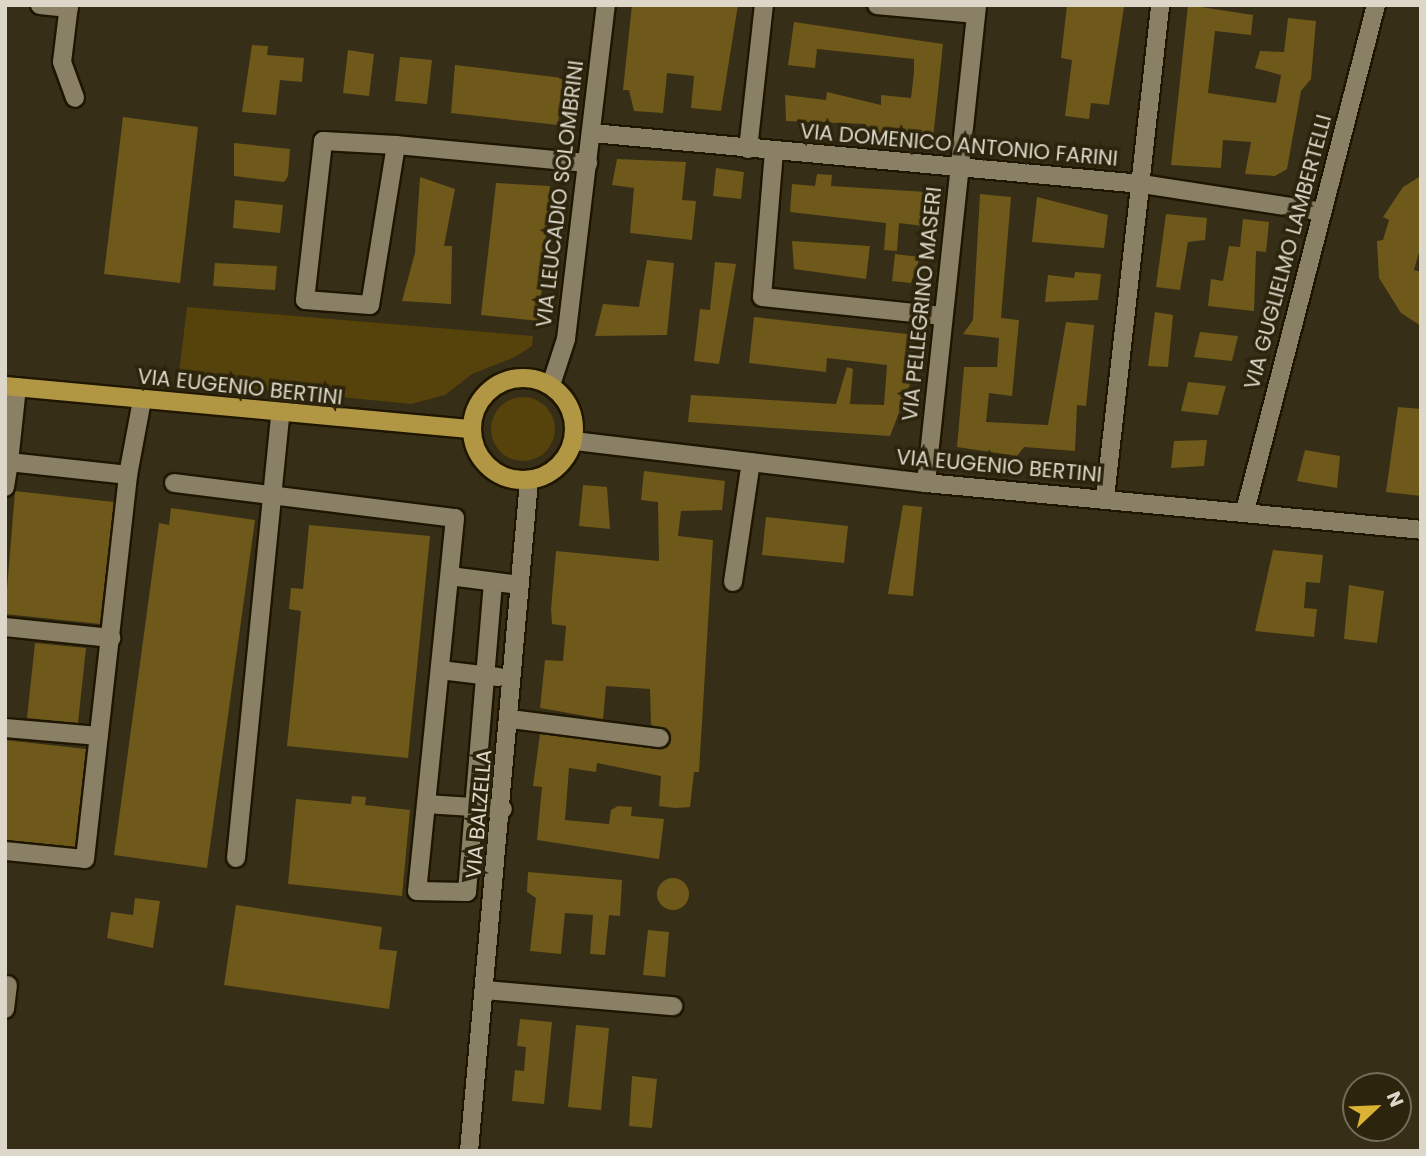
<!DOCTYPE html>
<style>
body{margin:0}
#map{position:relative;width:1426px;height:1156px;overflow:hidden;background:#362e16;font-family:Poppins,sans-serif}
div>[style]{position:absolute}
.green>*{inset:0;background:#55430b}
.round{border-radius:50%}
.building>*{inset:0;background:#6e591a}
.roads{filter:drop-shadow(2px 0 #1e1601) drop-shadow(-2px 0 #1e1601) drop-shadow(0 2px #1e1601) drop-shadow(0 -2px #1e1601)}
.minor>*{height:18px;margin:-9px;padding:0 9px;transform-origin:9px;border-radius:9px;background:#898065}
.major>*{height:18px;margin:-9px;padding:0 9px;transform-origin:9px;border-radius:9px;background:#b19644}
.major>.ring{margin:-9px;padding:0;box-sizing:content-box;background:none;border:18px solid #b19644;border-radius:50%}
span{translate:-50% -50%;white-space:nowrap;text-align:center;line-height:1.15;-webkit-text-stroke:7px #2c240c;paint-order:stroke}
.street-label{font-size:21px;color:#dcd7c9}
.frame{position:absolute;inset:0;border:7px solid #dcd7c9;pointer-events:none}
.north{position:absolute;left:1342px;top:1072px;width:70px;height:70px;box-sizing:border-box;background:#2c240c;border:2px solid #726c58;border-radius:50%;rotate:67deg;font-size:19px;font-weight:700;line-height:28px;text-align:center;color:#dcd7c9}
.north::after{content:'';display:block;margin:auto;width:24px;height:32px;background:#dbb233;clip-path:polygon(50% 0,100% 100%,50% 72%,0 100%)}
</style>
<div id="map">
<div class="green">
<div style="clip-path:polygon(187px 307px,533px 336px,532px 346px,515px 357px,472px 374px,445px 395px,411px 404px,178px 381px)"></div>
<div class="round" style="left:491px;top:397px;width:64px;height:64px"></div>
</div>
<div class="building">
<div style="clip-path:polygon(632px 5px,738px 5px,721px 111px,691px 108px,694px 76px,667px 73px,663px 113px,634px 111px,629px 90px,623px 90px)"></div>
<div style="clip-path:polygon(1067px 5px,1124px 7px,1109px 105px,1091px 103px,1089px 119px,1065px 116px,1072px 60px,1061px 58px)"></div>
<div style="clip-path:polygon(1188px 5px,1253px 15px,1251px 35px,1215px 31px,1208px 93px,1276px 103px,1281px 75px,1255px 68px,1260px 51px,1284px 52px,1288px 18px,1316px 21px,1311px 79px,1301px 91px,1287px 169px,1275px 176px,1245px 174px,1251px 142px,1223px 140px,1221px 168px,1171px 165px)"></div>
<div style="clip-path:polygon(794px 22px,943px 44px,933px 139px,865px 132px,866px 124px,786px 121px,785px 95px,826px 100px,827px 92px,881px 105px,881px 95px,911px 98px,914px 73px,914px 59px,817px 49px,815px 68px,788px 65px)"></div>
<div style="clip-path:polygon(252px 45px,268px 46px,267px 55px,304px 58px,302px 82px,280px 80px,276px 115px,242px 112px)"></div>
<div style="clip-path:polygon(348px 50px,374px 54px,369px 96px,343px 93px)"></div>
<div style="clip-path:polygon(400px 57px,432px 60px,427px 104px,395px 101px)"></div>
<div style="clip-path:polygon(455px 65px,563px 78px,558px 125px,451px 113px)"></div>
<div style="clip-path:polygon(123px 117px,198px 127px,180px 283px,104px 274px)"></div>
<div style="clip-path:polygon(234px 143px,290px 149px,288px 176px,284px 182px,234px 176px)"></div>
<div style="clip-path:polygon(617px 159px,686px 162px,682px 200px,696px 201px,692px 240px,630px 233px,634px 188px,612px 185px)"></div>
<div style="clip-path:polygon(716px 168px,744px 172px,741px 199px,713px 196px)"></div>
<div style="clip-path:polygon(817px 174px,832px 175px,831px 186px,927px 192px,923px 226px,899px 223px,897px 251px,884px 250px,886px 223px,790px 212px,792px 184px,815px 186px)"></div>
<div style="clip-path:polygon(1421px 176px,1421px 245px,1414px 270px,1421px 272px,1421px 326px,1401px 313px,1379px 278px,1377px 241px,1383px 240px,1389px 220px,1383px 217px,1403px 187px)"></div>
<div style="clip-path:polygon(420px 177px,455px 189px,444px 246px,452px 246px,451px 304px,402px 301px,415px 253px)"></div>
<div style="clip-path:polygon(496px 183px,550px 186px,539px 321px,481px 315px)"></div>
<div style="clip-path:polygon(980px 194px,1011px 197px,1001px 318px,1019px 320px,1012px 396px,989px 393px,986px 422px,1048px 425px,1066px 322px,1094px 325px,1086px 406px,1077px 405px,1075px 451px,1024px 447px,1017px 456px,957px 447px,964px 367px,997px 367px,999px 338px,963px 334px,973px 320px)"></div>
<div style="clip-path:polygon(1037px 197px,1108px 215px,1104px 248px,1032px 242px)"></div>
<div style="clip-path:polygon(235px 200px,283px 205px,280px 233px,233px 228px)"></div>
<div style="clip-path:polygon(1166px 214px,1207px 218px,1205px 240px,1188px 242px,1180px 290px,1156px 287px)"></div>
<div style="clip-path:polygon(1243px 219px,1269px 222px,1266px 252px,1256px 251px,1254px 311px,1208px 306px,1211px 279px,1223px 281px,1229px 246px,1240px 247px)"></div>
<div style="clip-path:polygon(792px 241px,870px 246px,866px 279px,794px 269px)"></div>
<div style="clip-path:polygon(895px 254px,920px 257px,911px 283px,892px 281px)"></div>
<div style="clip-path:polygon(647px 260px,674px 263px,667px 335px,595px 336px,603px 304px,639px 307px)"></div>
<div style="clip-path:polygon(715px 262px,736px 264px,719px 364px,694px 361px,700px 309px,710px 310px)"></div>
<div style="clip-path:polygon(215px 263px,277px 266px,275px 290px,213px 286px)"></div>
<div style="clip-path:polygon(1075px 272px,1101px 274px,1098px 300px,1045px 302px,1048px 275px,1074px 278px)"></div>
<div style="clip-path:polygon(1155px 312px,1173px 315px,1168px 367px,1148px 366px)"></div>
<div style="clip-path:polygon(754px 317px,916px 335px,910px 384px,890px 436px,688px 422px,691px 395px,836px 404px,847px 367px,853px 369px,850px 404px,884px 405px,887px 365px,827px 358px,826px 372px,749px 363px)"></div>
<div style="clip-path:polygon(1200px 332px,1238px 336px,1232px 361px,1194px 357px)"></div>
<div style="clip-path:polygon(1188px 382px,1226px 386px,1218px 415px,1181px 411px)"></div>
<div style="clip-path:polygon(1398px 407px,1421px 409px,1421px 496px,1386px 492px)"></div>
<div style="clip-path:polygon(1207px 440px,1204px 466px,1171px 468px,1174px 441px)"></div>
<div style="clip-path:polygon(1305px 450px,1340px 456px,1337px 488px,1297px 481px)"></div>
<div style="clip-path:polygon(644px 471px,725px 481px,722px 510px,681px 511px,678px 536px,713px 540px,699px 772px,694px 772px,690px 807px,675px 808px,659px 806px,661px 776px,597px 763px,596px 772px,569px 768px,565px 820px,609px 824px,611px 810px,618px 806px,632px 807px,631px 816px,664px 819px,659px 859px,537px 840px,542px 787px,533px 786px,540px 734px,659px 749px,671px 740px,666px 729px,651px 725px,650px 689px,606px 686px,603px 719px,540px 708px,545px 660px,563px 661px,566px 626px,552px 624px,551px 609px,556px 551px,659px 561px,658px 502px,641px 500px)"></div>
<div style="clip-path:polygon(583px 485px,607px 487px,610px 529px,579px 526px)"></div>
<div style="clip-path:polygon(15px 491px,114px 502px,100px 624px,5px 614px)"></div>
<div style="clip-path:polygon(903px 505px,922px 507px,913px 596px,888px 594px)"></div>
<div style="clip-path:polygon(171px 508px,255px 520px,207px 868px,114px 855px,159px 523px,169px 525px)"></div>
<div style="clip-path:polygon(766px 517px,848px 526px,844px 563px,762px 555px)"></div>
<div style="clip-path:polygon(309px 525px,430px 536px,408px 758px,287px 746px,301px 611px,289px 609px,291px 588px,303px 589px)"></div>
<div style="clip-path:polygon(1273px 550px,1323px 555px,1320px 583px,1306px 582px,1304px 608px,1317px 609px,1314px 637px,1255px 631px)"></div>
<div style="clip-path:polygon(1349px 585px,1384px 591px,1377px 643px,1344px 639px)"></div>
<div style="clip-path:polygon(35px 643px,86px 648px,78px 723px,27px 718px)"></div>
<div style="clip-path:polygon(5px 740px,86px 749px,75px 847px,5px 840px)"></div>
<div style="clip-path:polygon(352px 796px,366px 797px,365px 805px,410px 810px,402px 896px,288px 884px,296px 799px,351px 804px)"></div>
<div style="clip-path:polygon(528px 872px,622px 880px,620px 916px,609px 915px,605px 955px,590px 954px,593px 915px,565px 913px,561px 954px,530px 951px,536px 898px,527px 892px)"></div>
<div class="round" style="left:657px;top:878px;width:32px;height:32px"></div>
<div style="clip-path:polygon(135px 898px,160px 901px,153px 948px,107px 938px,111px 912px,133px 915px)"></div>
<div style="clip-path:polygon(236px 905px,382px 927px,379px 949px,397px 951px,389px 1009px,224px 985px)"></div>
<div style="clip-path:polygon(648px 930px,669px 932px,665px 977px,643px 975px)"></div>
<div style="clip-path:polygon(520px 1019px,552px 1022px,544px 1104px,512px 1101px,515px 1070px,524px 1071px,526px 1047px,517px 1046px)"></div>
<div style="clip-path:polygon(576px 1025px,609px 1028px,601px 1110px,568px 1107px)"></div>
<div style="clip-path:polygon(632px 1076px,657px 1079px,652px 1128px,629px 1126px)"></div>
</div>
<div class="roads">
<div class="minor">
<div style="left:40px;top:5px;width:29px;rotate:6deg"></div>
<div style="left:69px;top:5px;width:57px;rotate:97deg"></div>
<div style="left:62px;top:62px;width:38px;rotate:70deg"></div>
<div style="left:877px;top:5px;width:99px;rotate:5.2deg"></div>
<div style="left:592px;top:133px;width:552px;rotate:5.3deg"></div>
<div style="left:1142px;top:184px;width:182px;rotate:8.8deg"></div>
<div style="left:396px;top:145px;width:162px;rotate:99.2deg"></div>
<div style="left:370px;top:305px;width:65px;rotate:-175.6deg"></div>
<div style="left:305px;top:300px;width:160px;rotate:-83.5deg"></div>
<div style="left:323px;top:141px;width:73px;rotate:3.1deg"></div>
<div style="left:396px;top:145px;width:193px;rotate:5.4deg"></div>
<div style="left:748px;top:149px;width:145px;rotate:-83.7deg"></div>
<div style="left:774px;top:151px;width:146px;rotate:94.7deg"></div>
<div style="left:762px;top:297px;width:182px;rotate:6deg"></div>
<div style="left:551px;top:385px;width:48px;rotate:-71.9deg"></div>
<div style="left:566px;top:339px;width:336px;rotate:-83.2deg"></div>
<div style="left:17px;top:387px;width:75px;rotate:96.1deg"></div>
<div style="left:9px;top:462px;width:120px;rotate:6.2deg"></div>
<div style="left:128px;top:475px;width:76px;rotate:-79.4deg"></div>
<div style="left:574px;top:441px;width:354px;rotate:6.8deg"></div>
<div style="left:926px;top:483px;width:497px;rotate:5.4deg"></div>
<div style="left:174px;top:483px;width:283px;rotate:7.1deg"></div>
<div style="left:455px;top:518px;width:375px;rotate:95.8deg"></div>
<div style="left:417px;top:891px;width:50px;rotate:1.1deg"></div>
<div style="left:467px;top:892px;width:311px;rotate:-85.2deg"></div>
<div style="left:926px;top:483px;width:481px;rotate:-83.9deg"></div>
<div style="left:5px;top:487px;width:25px;rotate:-81deg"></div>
<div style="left:1105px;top:498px;width:496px;rotate:-83.6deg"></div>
<div style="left:1245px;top:511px;width:523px;rotate:-75.49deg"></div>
<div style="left:450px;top:576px;width:70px;rotate:7.4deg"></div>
<div style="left:733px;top:582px;width:121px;rotate:-81.5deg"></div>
<div style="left:5px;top:627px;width:107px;rotate:5.9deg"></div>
<div style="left:440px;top:670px;width:59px;rotate:6.8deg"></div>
<div style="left:511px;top:719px;width:150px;rotate:7.3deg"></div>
<div style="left:5px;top:728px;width:94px;rotate:4.9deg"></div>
<div style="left:426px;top:804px;width:77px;rotate:3.7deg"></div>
<div style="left:5px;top:851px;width:80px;rotate:5.7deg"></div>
<div style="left:85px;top:859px;width:386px;rotate:-83.6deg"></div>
<div style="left:236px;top:858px;width:445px;rotate:-84.3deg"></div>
<div style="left:485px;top:990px;width:189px;rotate:4.9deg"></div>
<div style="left:5px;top:1009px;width:24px;rotate:-83deg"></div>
<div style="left:469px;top:1151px;width:673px;rotate:-84.88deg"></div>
</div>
<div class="major">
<div class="ring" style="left:472px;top:378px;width:84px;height:84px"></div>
<div style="left:5px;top:386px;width:468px;rotate:5.3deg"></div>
</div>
</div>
<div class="street-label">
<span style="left:959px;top:145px;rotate:5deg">VIA DOMENICO ANTONIO FARINI</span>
<span style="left:560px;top:194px;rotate:-83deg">VIA LEUCADIO SOLOMBRINI</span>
<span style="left:1288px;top:252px;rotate:-75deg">VIA GUGLIELMO LAMBERTELLI</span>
<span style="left:922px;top:304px;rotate:-84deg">VIA PELLEGRINO MASERI</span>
<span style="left:240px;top:387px;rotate:6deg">VIA EUGENIO BERTINI</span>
<span style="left:999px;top:466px;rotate:5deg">VIA EUGENIO BERTINI</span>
<span style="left:479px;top:814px;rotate:-85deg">VIA BALZELLA</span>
</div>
<div class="frame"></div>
<div class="north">N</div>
</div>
